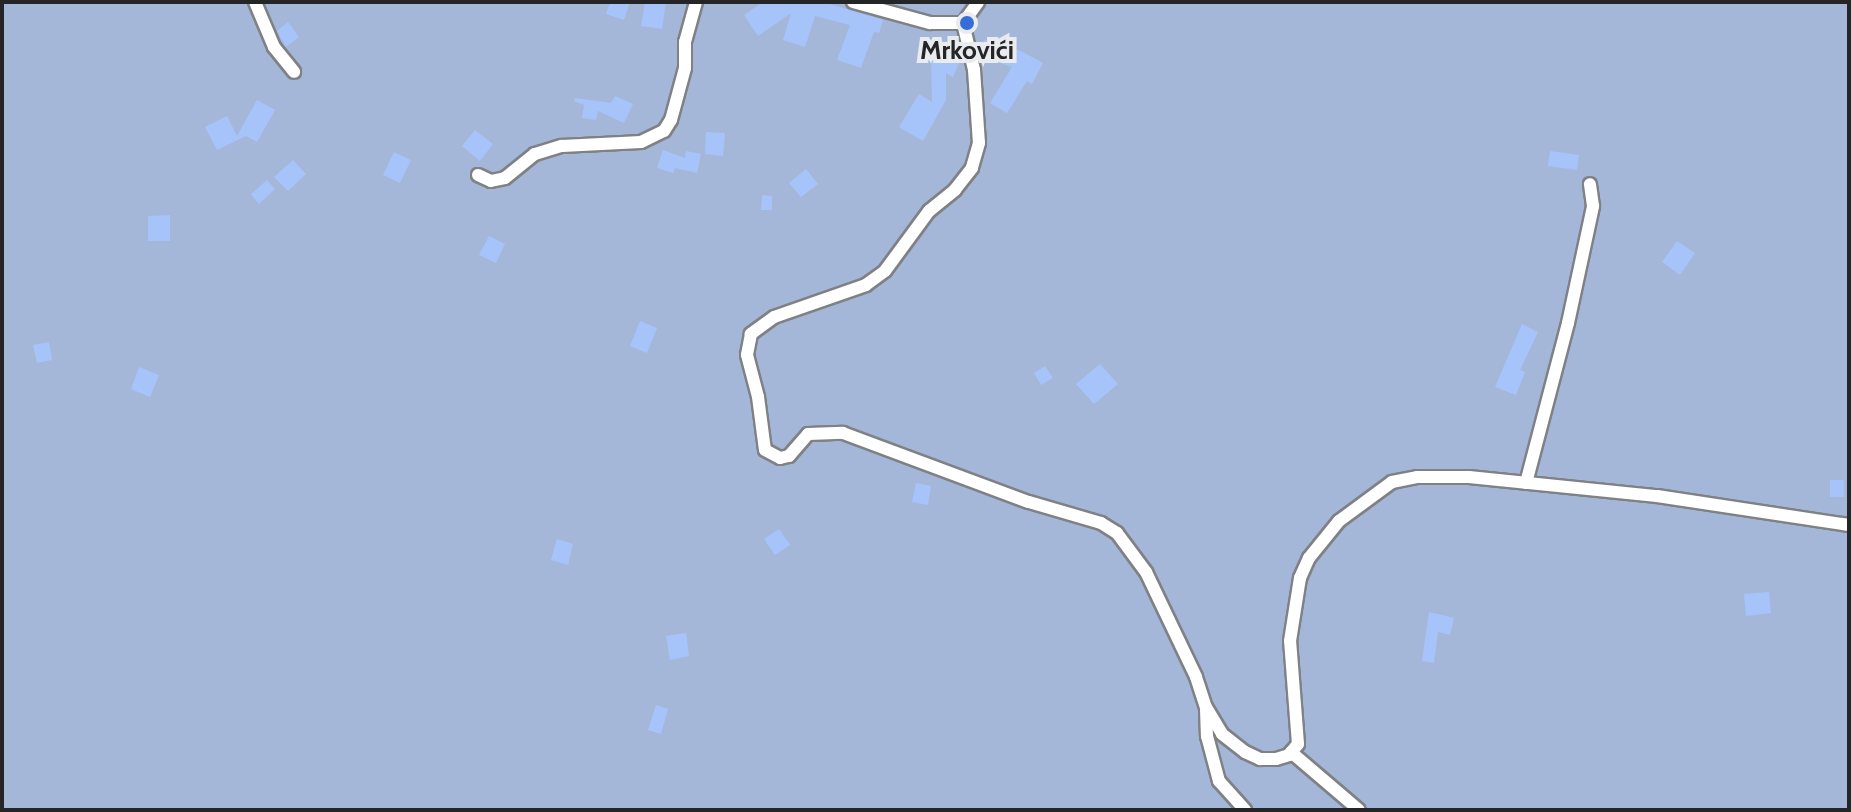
<!DOCTYPE html>
<meta charset="utf-8">
<style>
body{margin:0}
#map{position:relative;width:1851px;height:812px;overflow:hidden;background:#dcdee2;font-family:Cabin,sans-serif}
div>[style]{position:absolute}
.green>*{inset:0;background:#a4b7d9}
.building>*{inset:0;background:#a6c4fa}
.roads{filter:drop-shadow(2px 0 #7f8185) drop-shadow(-2px 0 #7f8185) drop-shadow(0 2px #7f8185) drop-shadow(0 -2px #7f8185)}
.minor>*{height:12px;margin:-6px;padding:0 6px;transform-origin:6px;border-radius:6px;background:#fff}
.dots>*{width:22px;height:22px;translate:-50% -50%;box-sizing:border-box;border:4px solid #e9ebef;border-radius:50%}
span{translate:-50% -50%;white-space:nowrap;text-align:center;line-height:1.15;-webkit-text-stroke:8px #e9ebef;paint-order:stroke}
.poi-label{font-size:26px;color:#242527;font-weight:700}
.frame{position:absolute;inset:0;border:4px solid #242527;pointer-events:none}
</style>
<div id="map">
<div class="green">
<div style="clip-path:polygon(2px 2px,1849px 2px,1849px 810px,2px 810px)"></div>
</div>
<div class="building">
<div style="clip-path:polygon(610px 2px,630px 2px,624px 20px,606px 14px)"></div>
<div style="clip-path:polygon(645px 2px,666px 2px,662px 29px,641px 26px)"></div>
<div style="clip-path:polygon(763px 2px,823px 2px,883px 20px,879px 33px,874px 32px,861px 68px,837px 60px,850px 25px,815px 16px,805px 47px,783px 40px,791px 13px,758px 36px,744px 15px)"></div>
<div style="clip-path:polygon(288px 22px,299px 37px,286px 47px,277px 31px)"></div>
<div style="clip-path:polygon(984px 40px,1021px 51px,1043px 63px,1032px 84px,1027px 81px,1007px 113px,990px 103px,1012px 67px,980px 56px)"></div>
<div style="clip-path:polygon(939px 45px,962px 56px,953px 77px,946px 73px,946px 100px,923px 141px,899px 127px,919px 94px,932px 102px,931px 62px)"></div>
<div style="clip-path:polygon(615px 96px,633px 104px,624px 123px,598px 111px,596px 120px,582px 118px,584px 105px,574px 101px,575px 98px,611px 103px)"></div>
<div style="clip-path:polygon(257px 100px,275px 110px,257px 142px,246px 136px,217px 150px,205px 127px,227px 116px,237px 136px)"></div>
<div style="clip-path:polygon(475px 130px,493px 144px,480px 161px,462px 146px)"></div>
<div style="clip-path:polygon(706px 132px,725px 133px,723px 156px,705px 154px)"></div>
<div style="clip-path:polygon(663px 150px,685px 158px,686px 151px,701px 154px,697px 173px,675px 168px,673px 173px,657px 168px)"></div>
<div style="clip-path:polygon(1550px 151px,1579px 155px,1577px 170px,1548px 166px)"></div>
<div style="clip-path:polygon(394px 152px,411px 160px,400px 183px,383px 175px)"></div>
<div style="clip-path:polygon(293px 160px,306px 174px,288px 191px,274px 177px)"></div>
<div style="clip-path:polygon(806px 169px,818px 184px,801px 197px,789px 183px)"></div>
<div style="clip-path:polygon(267px 180px,275px 189px,259px 204px,251px 194px)"></div>
<div style="clip-path:polygon(762px 195px,772px 196px,772px 210px,761px 210px)"></div>
<div style="clip-path:polygon(170px 215px,170px 241px,148px 241px,148px 216px)"></div>
<div style="clip-path:polygon(489px 236px,505px 244px,496px 263px,479px 255px)"></div>
<div style="clip-path:polygon(1677px 241px,1695px 253px,1680px 275px,1662px 262px)"></div>
<div style="clip-path:polygon(640px 321px,657px 328px,647px 353px,630px 346px)"></div>
<div style="clip-path:polygon(1522px 324px,1538px 332px,1520px 370px,1525px 372px,1516px 395px,1495px 387px)"></div>
<div style="clip-path:polygon(49px 342px,52px 360px,37px 363px,33px 345px)"></div>
<div style="clip-path:polygon(1100px 364px,1118px 384px,1094px 404px,1076px 384px)"></div>
<div style="clip-path:polygon(1045px 366px,1053px 378px,1041px 385px,1034px 373px)"></div>
<div style="clip-path:polygon(139px 367px,159px 375px,150px 397px,131px 389px)"></div>
<div style="clip-path:polygon(1830px 480px,1844px 480px,1844px 497px,1830px 497px)"></div>
<div style="clip-path:polygon(916px 483px,931px 486px,928px 505px,912px 502px)"></div>
<div style="clip-path:polygon(779px 529px,790px 545px,775px 555px,764px 539px)"></div>
<div style="clip-path:polygon(557px 539px,573px 544px,568px 565px,551px 560px)"></div>
<div style="clip-path:polygon(1769px 592px,1771px 613px,1746px 616px,1744px 594px)"></div>
<div style="clip-path:polygon(1429px 612px,1454px 618px,1450px 635px,1438px 632px,1434px 663px,1422px 661px)"></div>
<div style="clip-path:polygon(686px 633px,689px 656px,670px 660px,666px 636px)"></div>
<div style="clip-path:polygon(656px 705px,668px 709px,661px 734px,648px 730px)"></div>
</div>
<div class="roads">
<div class="minor">
<div style="left:255px;top:2px;width:49px;rotate:67.1deg"></div>
<div style="left:274px;top:47px;width:32px;rotate:51deg"></div>
<div style="left:853px;top:2px;width:80px;rotate:15.3deg"></div>
<div style="left:930px;top:23px;width:33px"></div>
<div style="left:963px;top:23px;width:48px;rotate:76.8deg"></div>
<div style="left:974px;top:70px;width:73px;rotate:86.1deg"></div>
<div style="left:979px;top:143px;width:26px;rotate:106deg"></div>
<div style="left:972px;top:168px;width:28px;rotate:128deg"></div>
<div style="left:955px;top:190px;width:33px;rotate:141deg"></div>
<div style="left:929px;top:211px;width:74px;rotate:126.3deg"></div>
<div style="left:885px;top:271px;width:24px;rotate:144deg"></div>
<div style="left:866px;top:285px;width:97px;rotate:160.8deg"></div>
<div style="left:774px;top:317px;width:29px;rotate:144deg"></div>
<div style="left:751px;top:334px;width:21px;rotate:101deg"></div>
<div style="left:747px;top:355px;width:43px;rotate:75.3deg"></div>
<div style="left:758px;top:397px;width:53px;rotate:82.5deg"></div>
<div style="left:765px;top:450px;width:17px;rotate:28deg"></div>
<div style="left:780px;top:458px;width:9px;rotate:-13deg"></div>
<div style="left:789px;top:456px;width:29px;rotate:-49deg"></div>
<div style="left:808px;top:434px;width:35px;rotate:-2deg"></div>
<div style="left:843px;top:433px;width:198px;rotate:20.4deg"></div>
<div style="left:1029px;top:502px;width:75px;rotate:16.3deg"></div>
<div style="left:1101px;top:523px;width:19px;rotate:32deg"></div>
<div style="left:1117px;top:533px;width:49px;rotate:53.4deg"></div>
<div style="left:1146px;top:572px;width:116px;rotate:64.5deg"></div>
<div style="left:1196px;top:677px;width:32px;rotate:72deg"></div>
<div style="left:1206px;top:707px;width:31px;rotate:59deg"></div>
<div style="left:1222px;top:734px;width:29px;rotate:38deg"></div>
<div style="left:1245px;top:752px;width:17px;rotate:25deg"></div>
<div style="left:1260px;top:759px;width:16px"></div>
<div style="left:1276px;top:759px;width:14px;rotate:-17deg"></div>
<div style="left:1289px;top:755px;width:14px;rotate:-51deg"></div>
<div style="left:1298px;top:744px;width:103px;rotate:-94.4deg"></div>
<div style="left:1290px;top:641px;width:64px;rotate:-81deg"></div>
<div style="left:1300px;top:578px;width:22px;rotate:-66deg"></div>
<div style="left:1309px;top:558px;width:48px;rotate:-51deg"></div>
<div style="left:1339px;top:521px;width:66px;rotate:-36.3deg"></div>
<div style="left:1392px;top:482px;width:25px;rotate:-11deg"></div>
<div style="left:1417px;top:477px;width:52px"></div>
<div style="left:1469px;top:477px;width:189px;rotate:5.8deg"></div>
<div style="left:1657px;top:496px;width:194px;rotate:8.6deg"></div>
<div style="left:963px;top:23px;width:26px;rotate:-54deg"></div>
<div style="left:478px;top:175px;width:14px;rotate:25deg"></div>
<div style="left:491px;top:181px;width:14px;rotate:-12deg"></div>
<div style="left:505px;top:178px;width:38px;rotate:-39deg"></div>
<div style="left:535px;top:154px;width:28px;rotate:-17deg"></div>
<div style="left:562px;top:146px;width:79px;rotate:-2.9deg"></div>
<div style="left:641px;top:142px;width:25px;rotate:-26deg"></div>
<div style="left:664px;top:131px;width:13px;rotate:-58deg"></div>
<div style="left:671px;top:120px;width:54px;rotate:-74.9deg"></div>
<div style="left:685px;top:68px;width:26px;rotate:-90deg"></div>
<div style="left:685px;top:42px;width:41px;rotate:-74.6deg"></div>
<div style="left:1526px;top:483px;width:165px;rotate:-75.3deg"></div>
<div style="left:1568px;top:323px;width:120px;rotate:-77.9deg"></div>
<div style="left:1593px;top:206px;width:22px;rotate:-98deg"></div>
<div style="left:1206px;top:709px;width:27px;rotate:88deg"></div>
<div style="left:1207px;top:736px;width:47px;rotate:75.1deg"></div>
<div style="left:1219px;top:781px;width:39px;rotate:48deg"></div>
<div style="left:1291px;top:752px;width:89px;rotate:40.5deg"></div>
</div>
</div>
<div class="dots">
<div style="left:967px;top:23px;background:#356ddb"></div>
</div>
<div class="poi-label">
<span style="left:967px;top:51px">Mrkovići</span>
</div>
<div class="frame"></div>
</div>
